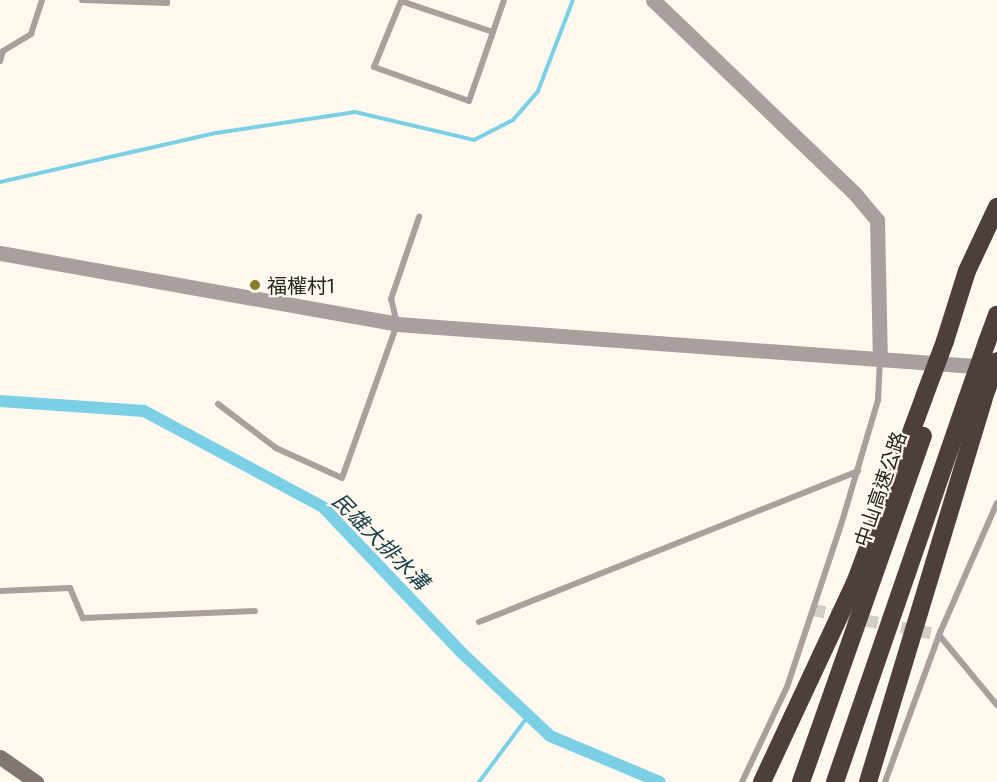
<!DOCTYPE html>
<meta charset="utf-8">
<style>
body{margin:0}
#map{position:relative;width:997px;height:782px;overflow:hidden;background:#fef8ef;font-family:"Exo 2","Noto Sans TC",sans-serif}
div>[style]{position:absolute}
.stream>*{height:4px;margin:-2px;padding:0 2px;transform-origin:2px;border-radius:2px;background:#7cd0e6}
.canal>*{height:12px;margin:-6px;padding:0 6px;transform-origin:6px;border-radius:6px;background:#7cd0e6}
.minor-tunnel>*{height:12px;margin-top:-6px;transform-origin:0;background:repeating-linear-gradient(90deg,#d3cec5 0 12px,transparent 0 18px)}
.service>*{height:6px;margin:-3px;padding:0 3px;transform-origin:3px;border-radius:3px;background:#a8a09d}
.tertiary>*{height:15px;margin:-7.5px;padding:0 7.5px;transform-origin:7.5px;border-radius:7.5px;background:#a8a09d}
.secondary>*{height:15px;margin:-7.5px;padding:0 7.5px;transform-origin:7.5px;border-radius:7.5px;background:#817672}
.motorway>*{height:18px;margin:-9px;padding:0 9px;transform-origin:9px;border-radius:9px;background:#4e3f3b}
.motorway-bridge>*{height:18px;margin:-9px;padding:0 9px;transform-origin:9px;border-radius:9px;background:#4e3f3b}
.dots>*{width:16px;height:16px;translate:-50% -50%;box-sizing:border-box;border:3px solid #fef8ef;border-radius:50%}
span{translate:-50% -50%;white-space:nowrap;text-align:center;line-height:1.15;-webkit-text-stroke:4.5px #fef8ef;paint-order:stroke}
.poi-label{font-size:20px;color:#27241e}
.left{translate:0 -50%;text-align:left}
.street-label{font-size:20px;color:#27241e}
.water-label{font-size:21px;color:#1a414a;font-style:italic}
</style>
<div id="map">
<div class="stream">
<div style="left:0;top:182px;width:221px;rotate:-12.8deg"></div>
<div style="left:216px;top:133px;width:141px;rotate:-8.6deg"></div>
<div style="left:355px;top:112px;width:122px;rotate:13.2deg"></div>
<div style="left:474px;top:140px;width:44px;rotate:-27.1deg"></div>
<div style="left:513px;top:120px;width:38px;rotate:-49deg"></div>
<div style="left:538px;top:91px;width:97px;rotate:-69deg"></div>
<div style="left:479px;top:782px;width:84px;rotate:-53.3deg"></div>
</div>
<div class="canal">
<div style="left:0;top:401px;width:144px;rotate:4deg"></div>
<div style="left:144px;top:411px;width:203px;rotate:28.2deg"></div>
<div style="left:323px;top:507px;width:200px;rotate:46.4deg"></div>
<div style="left:461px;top:652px;width:122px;rotate:43.3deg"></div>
<div style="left:550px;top:736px;width:119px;rotate:22.7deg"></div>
</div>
<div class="minor-tunnel">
<div style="left:813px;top:610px;width:128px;rotate:11.2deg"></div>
</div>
<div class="service">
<div style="left:82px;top:0;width:85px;rotate:2deg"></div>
<div style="left:167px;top:3px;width:3px;rotate:-90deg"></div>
<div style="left:493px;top:32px;width:97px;rotate:-161.4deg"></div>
<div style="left:401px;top:1px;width:71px;rotate:112.2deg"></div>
<div style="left:374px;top:67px;width:101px;rotate:19.7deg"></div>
<div style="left:469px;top:101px;width:73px;rotate:-70.8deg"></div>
<div style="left:493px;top:32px;width:34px;rotate:-71deg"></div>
<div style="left:0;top:61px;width:10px;rotate:-73deg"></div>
<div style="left:3px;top:51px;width:33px;rotate:-31deg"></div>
<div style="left:31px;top:34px;width:36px;rotate:-72deg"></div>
<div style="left:218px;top:404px;width:73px;rotate:37.2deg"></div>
<div style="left:276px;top:448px;width:72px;rotate:24.4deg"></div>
<div style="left:342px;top:478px;width:164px;rotate:-70.3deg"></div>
<div style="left:397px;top:324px;width:26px;rotate:-103deg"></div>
<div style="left:391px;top:299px;width:87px;rotate:-71.1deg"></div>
<div style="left:0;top:591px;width:70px;rotate:-2.5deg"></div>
<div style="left:70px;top:588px;width:33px;rotate:67deg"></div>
<div style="left:83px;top:618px;width:172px;rotate:-2.3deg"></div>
<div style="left:479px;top:622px;width:408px;rotate:-21.7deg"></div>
<div style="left:939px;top:635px;width:91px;rotate:50.4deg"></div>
<div style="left:742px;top:782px;width:105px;rotate:-64.7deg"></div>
<div style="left:787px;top:687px;width:171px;rotate:-71.6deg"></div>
<div style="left:841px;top:525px;width:130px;rotate:-73.5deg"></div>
<div style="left:878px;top:400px;width:41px;rotate:-87.2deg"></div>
<div style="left:885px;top:782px;width:157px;rotate:-69.8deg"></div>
<div style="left:939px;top:635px;width:144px;rotate:-66.3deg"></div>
</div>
<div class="tertiary">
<div style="left:653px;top:0;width:281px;rotate:43.8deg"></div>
<div style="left:856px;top:195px;width:33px;rotate:50deg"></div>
<div style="left:877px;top:220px;width:139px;rotate:88.8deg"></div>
<div style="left:0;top:253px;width:403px;rotate:10.1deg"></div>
<div style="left:397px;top:324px;width:593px;rotate:4.16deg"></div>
</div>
<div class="secondary">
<div style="left:0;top:757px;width:44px;rotate:34.8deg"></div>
</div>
<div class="motorway">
<div style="left:945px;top:341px;width:73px;rotate:-72.6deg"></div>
<div style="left:967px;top:271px;width:71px;rotate:-64.9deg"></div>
<div style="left:987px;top:342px;width:29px;rotate:-70deg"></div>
<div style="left:762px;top:782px;width:220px;rotate:-65deg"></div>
<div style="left:855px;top:583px;width:198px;rotate:-69.6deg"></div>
<div style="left:801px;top:782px;width:367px;rotate:-70.6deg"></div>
<div style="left:835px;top:782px;width:405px;rotate:-71deg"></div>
<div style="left:868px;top:782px;width:399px;rotate:-73.2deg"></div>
</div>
<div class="motorway-bridge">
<div style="left:924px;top:397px;width:60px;rotate:-69.4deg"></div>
<div style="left:967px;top:399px;width:60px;rotate:-70.7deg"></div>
<div style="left:983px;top:400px;width:41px;rotate:-70.3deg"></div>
</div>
<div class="dots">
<div style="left:255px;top:285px;background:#897e25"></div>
</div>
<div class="poi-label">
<span class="left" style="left:267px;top:285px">福權村1</span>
</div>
<div class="street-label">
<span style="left:880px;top:489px;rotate:-71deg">中山高速公路</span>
</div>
<div class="water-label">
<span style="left:381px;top:541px;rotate:45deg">民雄大排水溝</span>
</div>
</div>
